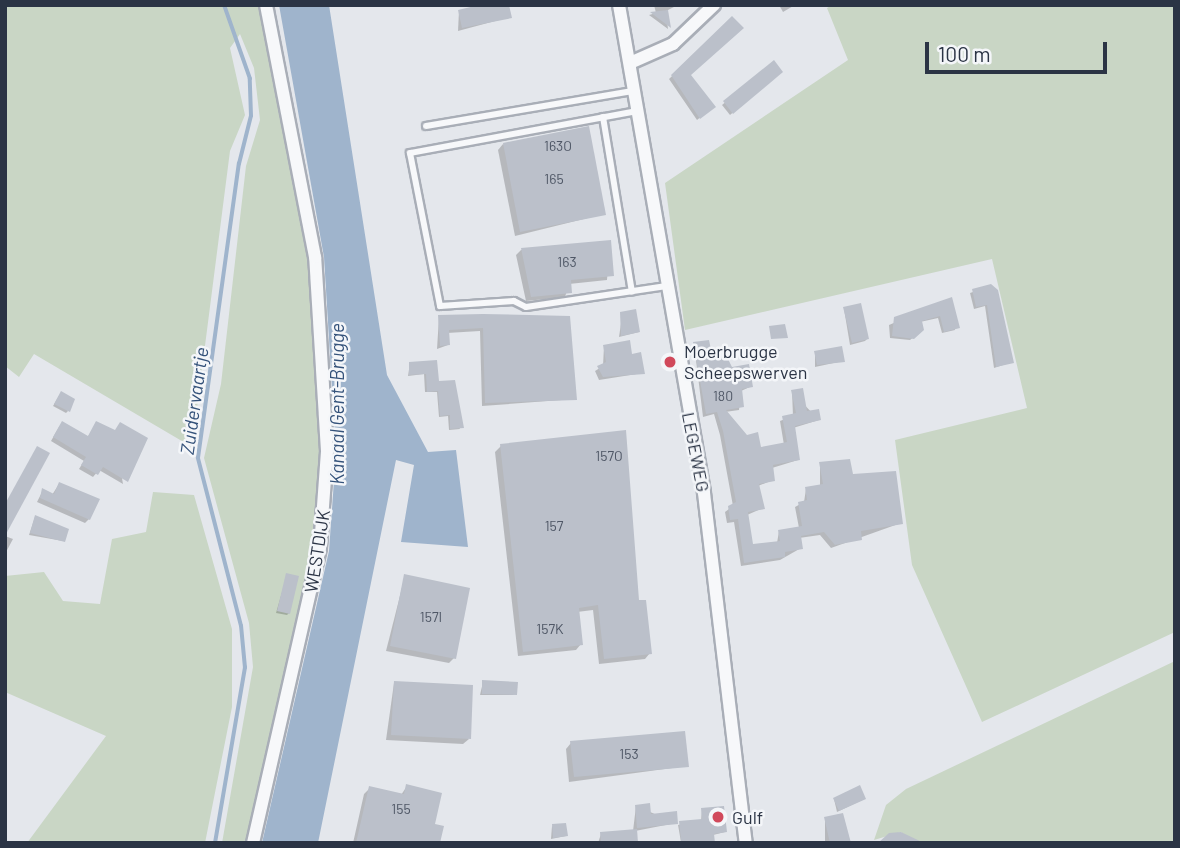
<!DOCTYPE html>
<style>
body{margin:0}
#map{position:relative;width:1180px;height:848px;overflow:hidden;background:#e4e7ec;font-family:Barlow,sans-serif}
div>[style]{position:absolute}
.green>*{inset:0;background:#c9d6c5}
.water>*{inset:0;background:#9fb4cc}
.shadow>*{inset:0;background:#0003}
.stream>*{height:3.5px;margin:-1.75px;padding:0 1.75px;transform-origin:1.75px;border-radius:1.75px;background:#9fb4cc}
.building>*{inset:0;background:#bbc0ca}
.roads{filter:drop-shadow(2px 0 #a9aeb7) drop-shadow(-2px 0 #a9aeb7) drop-shadow(0 2px #a9aeb7) drop-shadow(0 -2px #a9aeb7)}
.lane>*{height:6px;margin:-3px;padding:0 3px;transform-origin:3px;border-radius:3px;background:#f7f8fa}
.street>*{height:12px;margin:-6px;padding:0 6px;transform-origin:6px;border-radius:6px;background:#f7f8fa}
.dots>*{width:19px;height:19px;translate:-50% -50%;box-sizing:border-box;border:4px solid #f4f6f9;border-radius:50%}
span{translate:-50% -50%;white-space:nowrap;text-align:center;line-height:1.15;-webkit-text-stroke:5px #f4f6f9;paint-order:stroke}
.number-label{font-size:14px;color:#4f5766}
.number-label span{-webkit-text-stroke-width:0}
.poi-label{font-size:18px;color:#2b3445}
.left{translate:0 -50%;text-align:left}
.street-label{font-size:18px;color:#2b3445}
.water-label{font-size:19px;color:#34527a;font-style:italic}
.frame{position:absolute;inset:0;border:7px solid #2b3445;pointer-events:none}
.scale{position:absolute;left:925px;top:42px;width:182px;height:32px;box-sizing:border-box;border:4px solid #2b3445;border-top:0;padding-left:9px;font-size:21px;line-height:24px;white-space:nowrap;color:#2b3445;-webkit-text-stroke:5px #f4f6f9;paint-order:stroke}
</style>
<div id="map">
<div class="green">
<div style="clip-path:polygon(5px 5px,262px 5px,309px 259px,321px 453px,314px 549px,247px 843px,222px 843px,253px 667px,249px 623px,204px 458px,221px 384px,246px 166px,260px 120px,254px 68px,240px 34px,230px 48px,245px 115px,230px 151px,192px 447px,34px 354px,19px 377px,5px 366px)"></div>
<div style="clip-path:polygon(832px 5px,1175px 5px,1175px 632px,982px 722px,912px 565px,895px 440px,1027px 408px,992px 259px,685px 330px,665px 183px,848px 60px,827px 8px)"></div>
<div style="clip-path:polygon(153px 492px,194px 495px,232px 629px,232px 707px,205px 843px,27px 843px,106px 736px,5px 692px,5px 576px,44px 572px,63px 601px,100px 604px,112px 539px,146px 532px)"></div>
<div style="clip-path:polygon(1175px 661px,1175px 843px,915px 843px,901px 832px,874px 840px,886px 805px,906px 789px)"></div>
</div>
<div class="water">
<div style="clip-path:polygon(279px 5px,329px 5px,387px 375px,428px 452px,456px 450px,468px 547px,401px 542px,414px 465px,396px 460px,318px 843px,262px 843px,329px 551px,336px 453px,324px 257px)"></div>
</div>
<div class="shadow">
<div style="clip-path:polygon(654px 5px,678px 5px,666px 11px,668px 29px,649px 15px,656px 13px)"></div>
<div style="clip-path:polygon(779px 5px,795px 5px,783px 12px)"></div>
<div style="clip-path:polygon(459px 11px,510px 17px,458px 31px)"></div>
<div style="clip-path:polygon(732px 18px,689px 75px,714px 106px,697px 120px,669px 79px)"></div>
<div style="clip-path:polygon(773px 63px,780px 72px,730px 115px,722px 105px)"></div>
<div style="clip-path:polygon(503px 144px,604px 214px,515px 236px,498px 150px)"></div>
<div style="clip-path:polygon(610px 242px,607px 280px,569px 284px,565px 297px,526px 301px,516px 255px,521px 250px)"></div>
<div style="clip-path:polygon(991px 286px,1012px 362px,994px 368px,985px 306px,974px 309px,970px 293px)"></div>
<div style="clip-path:polygon(950px 299px,955px 330px,942px 333px,938px 318px,920px 322px,922px 330px,910px 340px,890px 338px,889px 325px)"></div>
<div style="clip-path:polygon(844px 309px,867px 339px,865px 341px,850px 345px)"></div>
<div style="clip-path:polygon(439px 317px,568px 318px,575px 399px,482px 406px,480px 331px,447px 333px,448px 345px,437px 349px)"></div>
<div style="clip-path:polygon(622px 317px,639px 332px,619px 337px)"></div>
<div style="clip-path:polygon(694px 344px,752px 386px,741px 391px,739px 410px,725px 412px,759px 449px,784px 445px,780px 421px,793px 416px,792px 392px,819px 420px,793px 428px,798px 460px,772px 468px,773px 480px,758px 486px,763px 508px,747px 515px,752px 546px,777px 543px,779px 531px,799px 528px,795px 507px,804px 502px,806px 489px,820px 487px,820px 464px,852px 476px,901px 523px,831px 548px,820px 535px,799px 538px,801px 548px,780px 560px,741px 566px,734px 522px,727px 523px,725px 512px,733px 506px,720px 435px,714px 414px,703px 417px)"></div>
<div style="clip-path:polygon(604px 346px,631px 356px,643px 373px,599px 380px,595px 371px,603px 366px)"></div>
<div style="clip-path:polygon(815px 352px,843px 361px,815px 367px)"></div>
<div style="clip-path:polygon(436px 362px,437px 383px,460px 429px,449px 430px,448px 416px,439px 417px,437px 392px,425px 392px,424px 374px,408px 376px,410px 363px)"></div>
<div style="clip-path:polygon(59px 396px,68px 411px,66px 413px,53px 406px)"></div>
<div style="clip-path:polygon(97px 423px,114px 432px,123px 484px,99px 470px,93px 477px,79px 469px,84px 461px,51px 441px,59px 427px,87px 438px)"></div>
<div style="clip-path:polygon(501px 446px,638px 602px,650px 653px,645px 659px,599px 664px,593px 610px,577px 612px,581px 644px,576px 650px,518px 656px,495px 452px)"></div>
<div style="clip-path:polygon(59px 484px,89px 519px,85px 523px,37px 502px,43px 490px,52px 495px)"></div>
<div style="clip-path:polygon(35px 517px,63px 541px,29px 535px)"></div>
<div style="clip-path:polygon(5px 536px,13px 539px,5px 554px)"></div>
<div style="clip-path:polygon(287px 575px,289px 613px,287px 615px,276px 613px)"></div>
<div style="clip-path:polygon(405px 576px,454px 658px,449px 663px,386px 651px)"></div>
<div style="clip-path:polygon(483px 682px,515px 695px,480px 695px)"></div>
<div style="clip-path:polygon(394px 683px,469px 739px,463px 744px,386px 740px)"></div>
<div style="clip-path:polygon(571px 743px,687px 766px,569px 782px,566px 749px)"></div>
<div style="clip-path:polygon(407px 786px,438px 843px,353px 843px,364px 794px,370px 788px,401px 795px)"></div>
<div style="clip-path:polygon(834px 799px,862px 800px,837px 812px)"></div>
<div style="clip-path:polygon(636px 806px,676px 823px,635px 831px,637px 843px,598px 843px,601px 834px,633px 831px)"></div>
<div style="clip-path:polygon(702px 810px,725px 832px,713px 835px,713px 843px,681px 842px,678px 825px,701px 821px)"></div>
<div style="clip-path:polygon(825px 819px,850px 843px,825px 843px)"></div>
<div style="clip-path:polygon(552px 826px,566px 836px,551px 839px)"></div>
</div>
<div class="stream">
<div style="left:215px;top:843px;width:178px;rotate:-80.3deg"></div>
<div style="left:245px;top:668px;width:42px;rotate:-95.4deg"></div>
<div style="left:241px;top:626px;width:173px;rotate:-104.4deg"></div>
<div style="left:198px;top:458px;width:297px;rotate:-82.1deg"></div>
<div style="left:239px;top:164px;width:49px;rotate:-76deg"></div>
<div style="left:251px;top:116px;width:37px;rotate:-92deg"></div>
<div style="left:250px;top:79px;width:78px;rotate:-109.4deg"></div>
</div>
<div class="building">
<div style="clip-path:polygon(479px 5px,509px 5px,512px 18px,462px 28px,458px 10px)"></div>
<div style="clip-path:polygon(668px 10px,671px 28px,650px 12px)"></div>
<div style="clip-path:polygon(732px 16px,744px 28px,691px 75px,716px 107px,700px 119px,671px 75px)"></div>
<div style="clip-path:polygon(774px 60px,783px 72px,733px 114px,723px 101px)"></div>
<div style="clip-path:polygon(589px 126px,606px 215px,520px 232px,503px 143px)"></div>
<div style="clip-path:polygon(611px 240px,614px 276px,571px 280px,572px 293px,531px 297px,521px 248px)"></div>
<div style="clip-path:polygon(991px 284px,998px 290px,1014px 363px,996px 367px,987px 305px,976px 307px,972px 289px)"></div>
<div style="clip-path:polygon(952px 297px,960px 328px,944px 332px,940px 316px,922px 321px,924px 330px,914px 339px,892px 336px,894px 317px)"></div>
<div style="clip-path:polygon(861px 303px,869px 339px,852px 343px,843px 307px)"></div>
<div style="clip-path:polygon(636px 309px,640px 332px,621px 336px,620px 312px)"></div>
<div style="clip-path:polygon(483px 314px,570px 316px,577px 400px,485px 403px,483px 328px,449px 330px,450px 345px,440px 346px,438px 315px)"></div>
<div style="clip-path:polygon(785px 324px,788px 338px,771px 339px,769px 326px)"></div>
<div style="clip-path:polygon(630px 340px,632px 354px,641px 352px,645px 374px,603px 377px,597px 366px,606px 362px,603px 345px)"></div>
<div style="clip-path:polygon(709px 340px,713px 359px,727px 357px,732px 367px,749px 364px,753px 387px,742px 389px,744px 407px,726px 410px,747px 435px,758px 432px,761px 447px,787px 442px,782px 416px,796px 413px,791px 390px,803px 388px,807px 411px,819px 409px,821px 420px,795px 426px,800px 460px,773px 465px,775px 481px,759px 484px,765px 509px,748px 512px,753px 544px,780px 541px,778px 530px,802px 526px,798px 502px,807px 500px,805px 487px,823px 484px,819px 462px,829px 461px,850px 459px,853px 474px,896px 471px,903px 524px,861px 531px,862px 540px,835px 545px,824px 532px,801px 536px,803px 549px,785px 552px,785px 557px,744px 563px,738px 519px,730px 520px,728px 506px,736px 502px,723px 431px,717px 412px,706px 414px,693px 342px)"></div>
<div style="clip-path:polygon(842px 346px,845px 362px,817px 365px,814px 351px)"></div>
<div style="clip-path:polygon(437px 360px,439px 381px,455px 380px,464px 428px,450px 429px,450px 415px,440px 416px,438px 391px,427px 392px,426px 374px,409px 375px,409px 362px)"></div>
<div style="clip-path:polygon(61px 391px,75px 399px,70px 412px,54px 404px)"></div>
<div style="clip-path:polygon(62px 421px,88px 436px,96px 421px,115px 430px,120px 422px,148px 438px,128px 482px,103px 467px,98px 475px,81px 465px,86px 457px,53px 437px)"></div>
<div style="clip-path:polygon(626px 430px,639px 600px,646px 600px,652px 654px,604px 659px,598px 605px,579px 608px,583px 645px,523px 652px,500px 444px)"></div>
<div style="clip-path:polygon(37px 446px,50px 453px,5px 536px,5px 504px)"></div>
<div style="clip-path:polygon(59px 482px,100px 499px,90px 520px,40px 498px,42px 488px,54px 494px)"></div>
<div style="clip-path:polygon(35px 515px,69px 529px,65px 542px,30px 533px)"></div>
<div style="clip-path:polygon(286px 573px,299px 576px,290px 614px,277px 611px)"></div>
<div style="clip-path:polygon(404px 574px,470px 588px,456px 659px,390px 646px)"></div>
<div style="clip-path:polygon(482px 680px,518px 682px,517px 695px,482px 694px)"></div>
<div style="clip-path:polygon(394px 681px,473px 685px,471px 739px,391px 735px)"></div>
<div style="clip-path:polygon(685px 731px,689px 767px,574px 777px,570px 741px)"></div>
<div style="clip-path:polygon(406px 784px,442px 793px,435px 824px,444px 826px,440px 843px,356px 843px,369px 786px,404px 794px)"></div>
<div style="clip-path:polygon(860px 785px,866px 799px,839px 811px,833px 798px)"></div>
<div style="clip-path:polygon(650px 803px,651px 814px,677px 811px,678px 824px,637px 828px,635px 805px)"></div>
<div style="clip-path:polygon(724px 806px,727px 832px,714px 834px,715px 843px,681px 841px,679px 821px,702px 819px,701px 808px)"></div>
<div style="clip-path:polygon(843px 813px,851px 843px,830px 843px,824px 817px)"></div>
<div style="clip-path:polygon(566px 823px,568px 836px,553px 838px,552px 824px)"></div>
<div style="clip-path:polygon(637px 829px,638px 843px,601px 843px,600px 832px)"></div>
<div style="clip-path:polygon(901px 832px,924px 843px,878px 843px,889px 833px)"></div>
</div>
<div class="roads">
<div class="lane">
<div style="left:637px;top:111px;width:231px;rotate:169.5deg"></div>
<div style="left:410px;top:153px;width:156px;rotate:78.9deg"></div>
<div style="left:440px;top:306px;width:74px;rotate:-3.9deg"></div>
<div style="left:514px;top:301px;width:13px;rotate:27deg"></div>
<div style="left:526px;top:307px;width:142px;rotate:-8.5deg"></div>
<div style="left:603px;top:117px;width:177px;rotate:80.6deg"></div>
<div style="left:426px;top:126px;width:211px;rotate:-9.6deg"></div>
</div>
<div class="street">
<div style="left:619px;top:5px;width:495px;rotate:80.1deg"></div>
<div style="left:704px;top:493px;width:353px;rotate:83.2deg"></div>
<div style="left:630px;top:63px;width:47px;rotate:-23.8deg"></div>
<div style="left:673px;top:44px;width:57px;rotate:-43.6deg"></div>
<div style="left:253px;top:843px;width:303px;rotate:-77.2deg"></div>
<div style="left:320px;top:547px;width:96px;rotate:-85.8deg"></div>
<div style="left:327px;top:451px;width:194px;rotate:-93.5deg"></div>
<div style="left:315px;top:257px;width:257px;rotate:-101deg"></div>
</div>
</div>
<div class="dots">
<div style="left:670px;top:362px;background:#d1495b"></div>
<div style="left:718px;top:817px;background:#d1495b"></div>
</div>
<div class="number-label">
<span style="left:558px;top:146px">163O</span>
<span style="left:554px;top:179px">165</span>
<span style="left:567px;top:262px">163</span>
<span style="left:723px;top:396px">180</span>
<span style="left:609px;top:456px">157O</span>
<span style="left:554px;top:526px">157</span>
<span style="left:431px;top:617px">157I</span>
<span style="left:550px;top:629px">157K</span>
<span style="left:629px;top:754px">153</span>
<span style="left:401px;top:809px">155</span>
</div>
<div class="poi-label">
<span class="left" style="left:684px;top:362px">Moerbrugge<br>Scheepswerven</span>
<span class="left" style="left:732px;top:817px">Gulf</span>
</div>
<div class="street-label">
<span style="left:696px;top:452px;rotate:79deg">LEGEWEG</span>
<span style="left:317px;top:551px;rotate:-81deg">WESTDIJK</span>
</div>
<div class="water-label">
<span style="left:194px;top:401px;rotate:-82deg">Zuidervaartje</span>
<span style="left:337px;top:404px;rotate:-90deg">Kanaal Gent-Brugge</span>
</div>
<div class="frame"></div>
<div class="scale">100 m</div>
</div>
